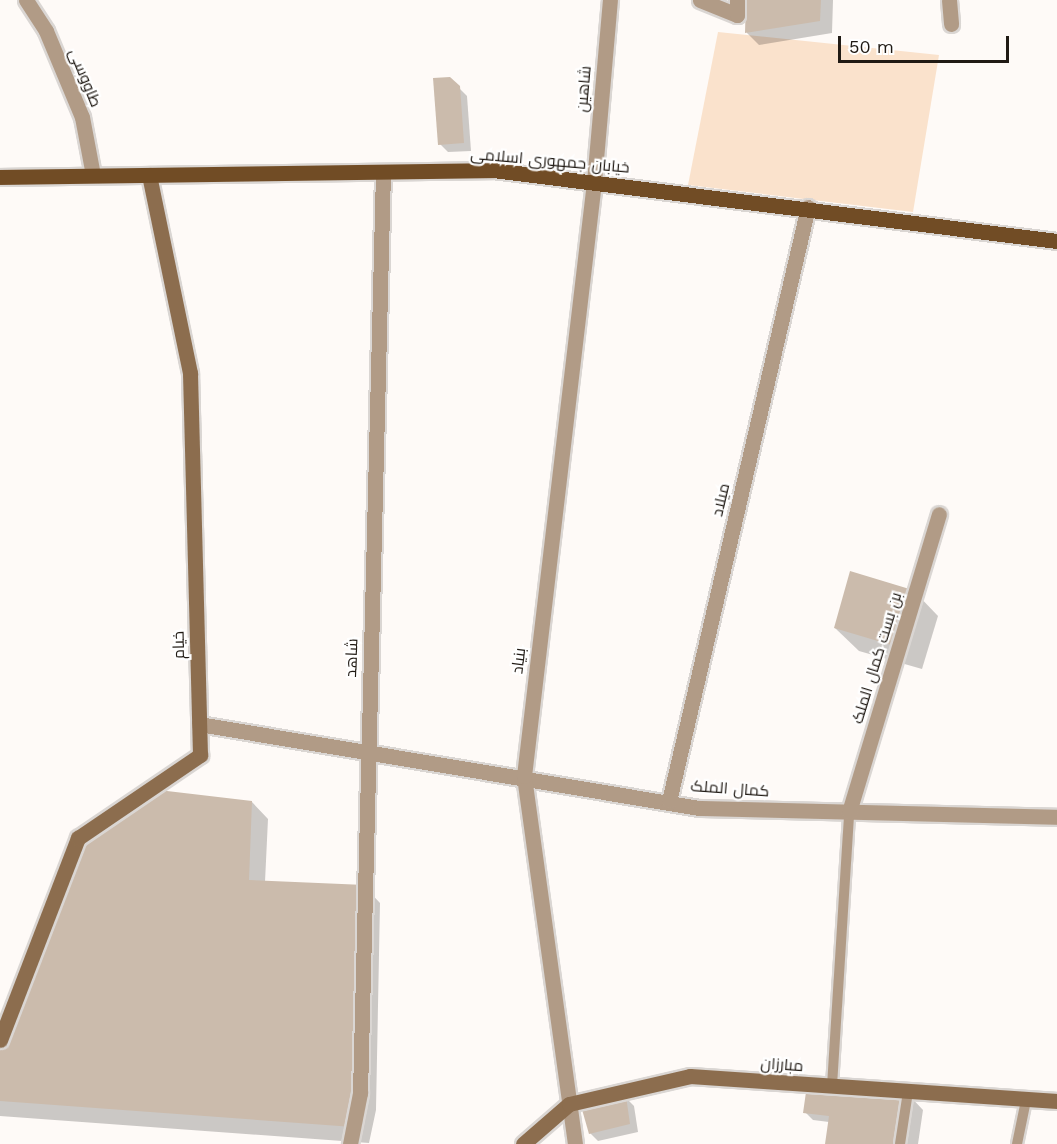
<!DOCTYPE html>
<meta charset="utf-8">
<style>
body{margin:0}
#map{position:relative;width:1057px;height:1144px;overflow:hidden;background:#fefaf7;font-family:"Work Sans",Cairo,sans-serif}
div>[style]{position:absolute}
.green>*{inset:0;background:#fae2cc}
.shadow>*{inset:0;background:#0003}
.building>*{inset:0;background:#cbbbac}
.roads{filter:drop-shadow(2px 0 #dad6d3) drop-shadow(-2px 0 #dad6d3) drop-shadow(0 2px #dad6d3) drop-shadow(0 -2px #dad6d3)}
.lane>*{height:10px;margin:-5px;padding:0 5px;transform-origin:5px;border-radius:5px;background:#b19b86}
.street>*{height:15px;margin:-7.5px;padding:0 7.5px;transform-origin:7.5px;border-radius:7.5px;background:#b19b86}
.secondary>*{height:15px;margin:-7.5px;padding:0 7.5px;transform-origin:7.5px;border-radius:7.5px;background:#8c6d4e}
.primary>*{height:15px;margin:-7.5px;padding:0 7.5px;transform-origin:7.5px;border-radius:7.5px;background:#714c25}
span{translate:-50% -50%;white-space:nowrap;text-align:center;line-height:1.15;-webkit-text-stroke:4.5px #fff;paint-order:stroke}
.street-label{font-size:16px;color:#201a14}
.scale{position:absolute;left:838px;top:36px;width:171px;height:27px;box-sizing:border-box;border:3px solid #201a14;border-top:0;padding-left:8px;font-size:18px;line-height:21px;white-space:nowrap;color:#201a14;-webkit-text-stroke:4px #fff;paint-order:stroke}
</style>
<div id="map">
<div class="green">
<div style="clip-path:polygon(718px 32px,939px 55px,913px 212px,688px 185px)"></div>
</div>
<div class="shadow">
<div style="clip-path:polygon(748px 0,833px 0,832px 33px,759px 45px,747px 33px)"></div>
<div style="clip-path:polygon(450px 79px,467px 96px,471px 151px,448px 152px,440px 144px)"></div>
<div style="clip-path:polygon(915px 592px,938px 616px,922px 669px,859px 651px,835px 628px)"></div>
<div style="clip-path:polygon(252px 802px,268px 819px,265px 882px,364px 886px,380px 903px,376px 1110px,369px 1143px,0 1116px,0 1044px)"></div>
<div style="clip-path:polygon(907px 1093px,923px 1110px,918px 1144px,827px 1144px,829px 1122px,813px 1120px,805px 1112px)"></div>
<div style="clip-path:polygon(626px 1098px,634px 1106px,638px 1132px,598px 1141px,590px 1133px)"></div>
</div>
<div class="building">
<div style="clip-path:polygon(746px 0,821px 0,820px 21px,745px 33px)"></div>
<div style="clip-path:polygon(450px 77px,460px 86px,464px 143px,438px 145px,433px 78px)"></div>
<div style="clip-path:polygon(850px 571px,916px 591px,898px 647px,834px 628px)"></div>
<div style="clip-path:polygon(150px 789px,252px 801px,249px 880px,365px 885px,353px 1127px,0 1101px,0 1040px,78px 838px)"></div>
<div style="clip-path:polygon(807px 1085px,908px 1092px,899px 1144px,825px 1144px,829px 1116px,803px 1113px)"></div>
<div style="clip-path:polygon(626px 1096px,630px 1124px,589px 1134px,581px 1106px)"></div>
</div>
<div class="roads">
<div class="lane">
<div style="left:832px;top:1086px;width:275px;rotate:-86.4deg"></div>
<div style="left:900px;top:1144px;width:53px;rotate:-81.3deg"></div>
<div style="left:1017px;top:1144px;width:45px;rotate:-78.4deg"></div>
</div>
<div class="street">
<div style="left:26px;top:0;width:37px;rotate:57deg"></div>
<div style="left:46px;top:31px;width:93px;rotate:67.3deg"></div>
<div style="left:82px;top:117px;width:59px;rotate:79.3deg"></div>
<div style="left:700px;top:0;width:40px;rotate:22deg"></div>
<div style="left:737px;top:15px;width:15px;rotate:-90deg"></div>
<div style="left:949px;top:0;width:24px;rotate:85deg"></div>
<div style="left:199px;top:724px;width:507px;rotate:9.54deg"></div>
<div style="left:699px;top:808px;width:358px;rotate:1.4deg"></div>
<div style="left:669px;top:801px;width:610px;rotate:-76.83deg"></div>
<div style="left:849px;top:812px;width:311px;rotate:-73.2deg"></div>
<div style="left:350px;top:1144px;width:52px;rotate:-78.9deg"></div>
<div style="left:360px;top:1093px;width:921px;rotate:-88.57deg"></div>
<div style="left:575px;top:1144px;width:372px;rotate:-97.9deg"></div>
<div style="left:524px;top:776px;width:598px;rotate:-83.28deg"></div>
<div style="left:594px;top:182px;width:183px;rotate:-85deg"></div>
</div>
<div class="secondary">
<div style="left:0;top:1040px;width:217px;rotate:-68.9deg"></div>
<div style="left:78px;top:838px;width:148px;rotate:-34.2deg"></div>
<div style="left:200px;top:755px;width:382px;rotate:-91.5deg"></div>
<div style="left:190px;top:373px;width:202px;rotate:-101.7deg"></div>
<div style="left:523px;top:1144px;width:61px;rotate:-41deg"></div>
<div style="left:569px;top:1104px;width:124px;rotate:-13deg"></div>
<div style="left:690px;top:1076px;width:368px;rotate:3.9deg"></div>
</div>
<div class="primary">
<div style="left:0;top:177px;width:493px;rotate:-0.8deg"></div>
<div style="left:493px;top:170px;width:568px;rotate:7.18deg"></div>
</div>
</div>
<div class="street-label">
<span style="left:85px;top:78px;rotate:68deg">طاووسی</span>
<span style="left:584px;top:89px;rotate:-85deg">شاهین</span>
<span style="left:550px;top:161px;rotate:5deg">خیابان جمهوری اسلامی</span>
<span style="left:721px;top:500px;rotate:-77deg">میلاد</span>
<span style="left:179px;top:645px;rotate:-91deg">خیام</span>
<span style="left:352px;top:658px;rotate:-88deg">شاهد</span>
<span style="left:877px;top:658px;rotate:-73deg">بن بست کمال الملک</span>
<span style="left:519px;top:661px;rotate:-83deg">بنیاد</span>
<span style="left:730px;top:789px;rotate:4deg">کمال الملک</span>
<span style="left:782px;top:1065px;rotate:4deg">مبارزان</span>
</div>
<div class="scale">50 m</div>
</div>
